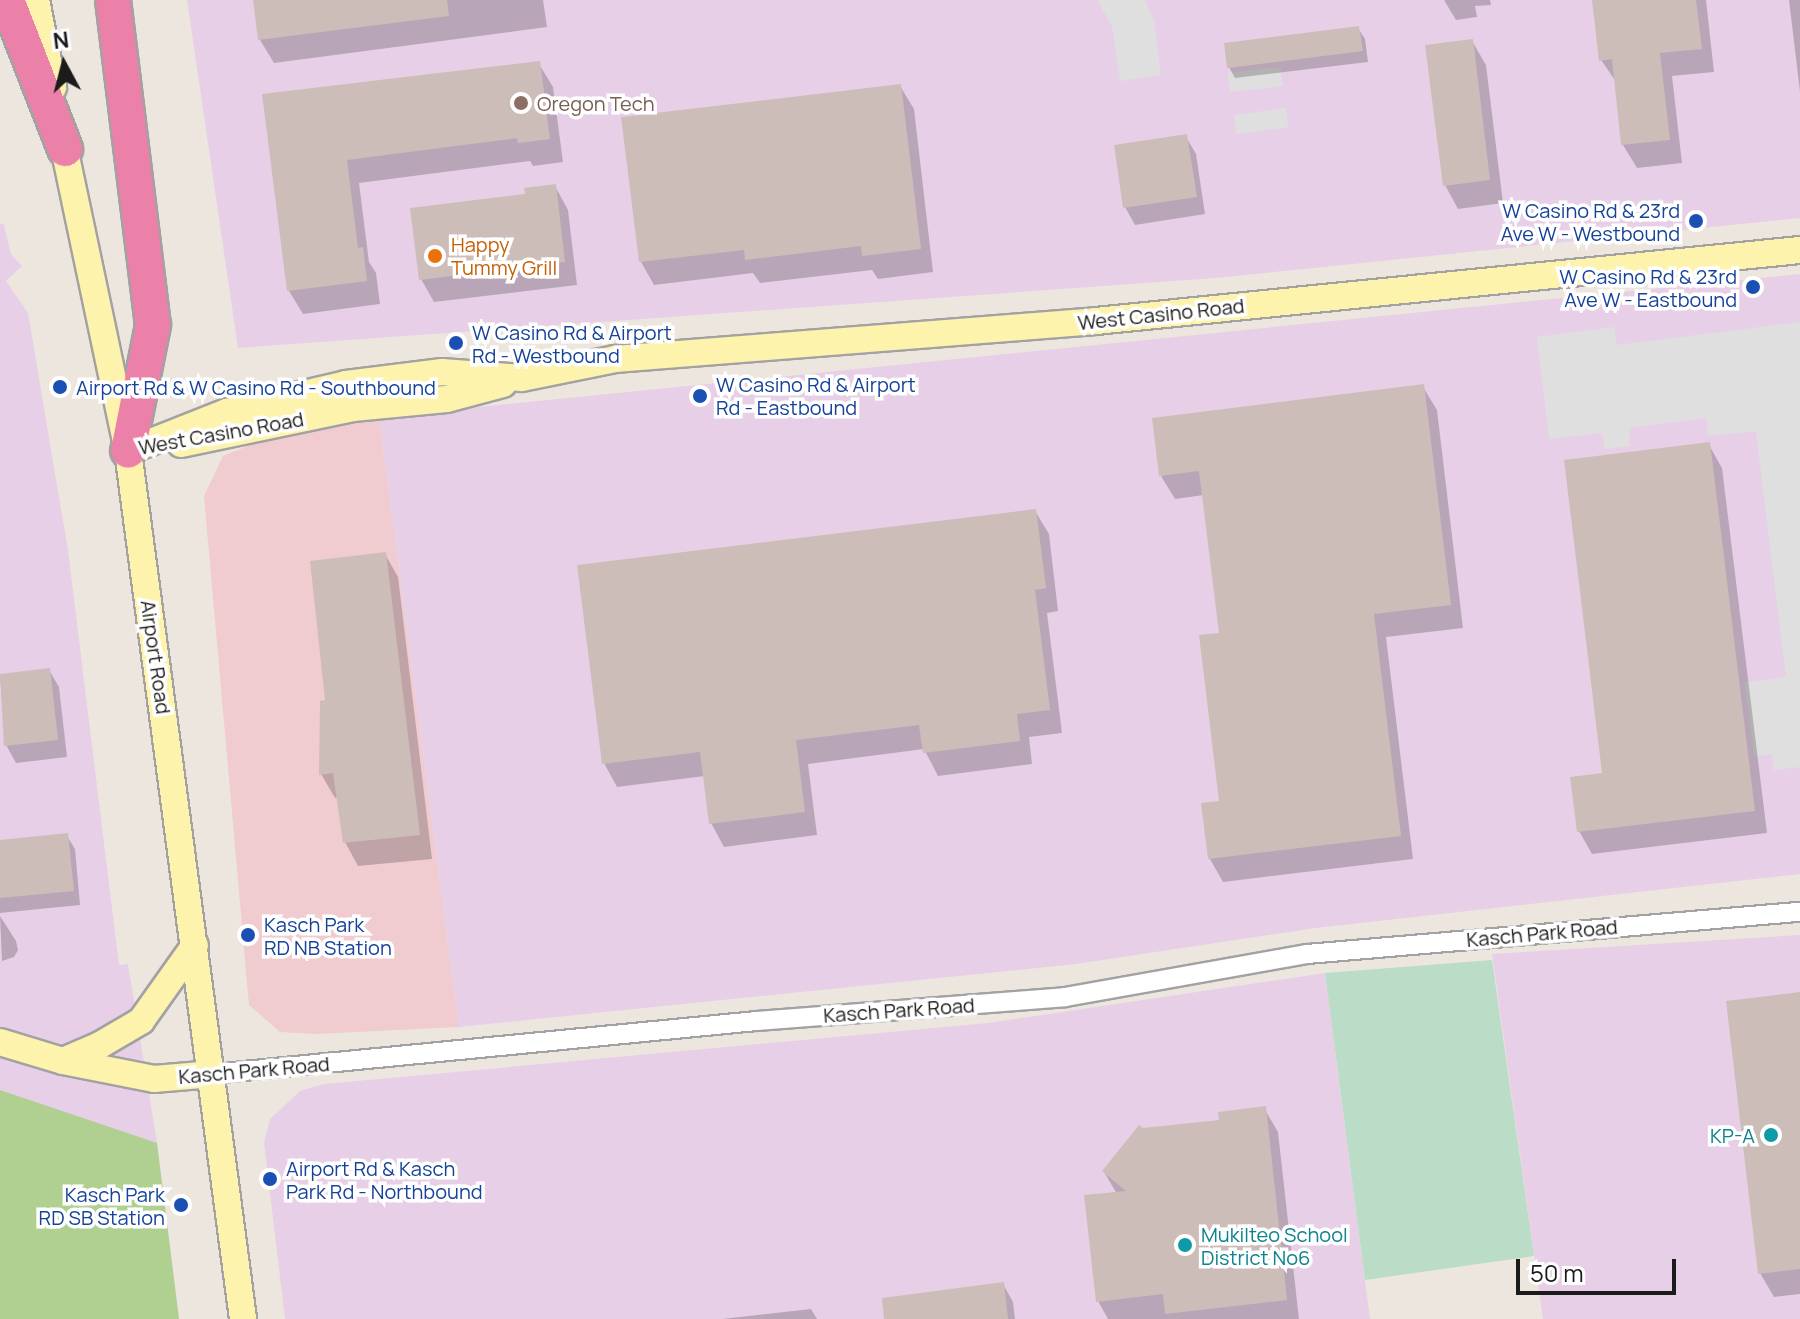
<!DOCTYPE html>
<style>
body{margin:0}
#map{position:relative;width:1800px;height:1319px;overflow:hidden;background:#ede6df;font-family:Manrope,sans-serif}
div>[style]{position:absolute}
.commercial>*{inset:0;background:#f0ccd1}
.industrial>*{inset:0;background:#e7d0e7}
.forest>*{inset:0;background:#afd090}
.wetland>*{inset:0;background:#bbddc7}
.parking>*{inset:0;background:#dfdfdf}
.shadow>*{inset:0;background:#0003}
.building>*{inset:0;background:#cdbdb8}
.roads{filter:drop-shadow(2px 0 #a2a2a2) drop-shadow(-2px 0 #a2a2a2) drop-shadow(0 2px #a2a2a2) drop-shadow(0 -2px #a2a2a2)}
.street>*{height:18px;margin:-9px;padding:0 9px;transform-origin:9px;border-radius:9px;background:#fff}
.secondary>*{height:26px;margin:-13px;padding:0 13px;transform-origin:13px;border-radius:13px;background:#fdf3ad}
.highway>*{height:34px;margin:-17px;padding:0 17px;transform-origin:17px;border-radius:17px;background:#eb80a8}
.dots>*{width:22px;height:22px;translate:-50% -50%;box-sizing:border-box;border:4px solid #fff;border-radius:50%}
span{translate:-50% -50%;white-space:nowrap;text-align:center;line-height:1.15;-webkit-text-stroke:7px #fff;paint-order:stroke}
.education-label{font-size:20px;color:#785e54}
.left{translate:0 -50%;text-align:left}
.transit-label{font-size:20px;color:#164399}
.right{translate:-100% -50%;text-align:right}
.food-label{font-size:20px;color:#c56008}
.street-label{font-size:20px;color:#1b1b1b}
.culture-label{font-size:20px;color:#0d838f}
.north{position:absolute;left:24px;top:24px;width:80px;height:80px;-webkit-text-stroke:6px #fff;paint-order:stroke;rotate:353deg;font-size:22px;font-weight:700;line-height:32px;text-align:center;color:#1b1b1b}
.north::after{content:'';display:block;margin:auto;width:28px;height:36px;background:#1b1b1b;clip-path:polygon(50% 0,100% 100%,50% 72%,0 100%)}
.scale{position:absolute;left:1516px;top:1259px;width:160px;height:36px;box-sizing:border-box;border:4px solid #1b1b1b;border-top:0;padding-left:10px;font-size:24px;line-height:28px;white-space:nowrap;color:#1b1b1b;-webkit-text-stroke:6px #fff;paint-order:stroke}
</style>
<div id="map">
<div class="commercial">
<div style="clip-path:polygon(379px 416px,459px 1027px,317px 1034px,280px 1032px,249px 1005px,204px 496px,223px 456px,284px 431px)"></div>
</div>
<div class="industrial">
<div style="clip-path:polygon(187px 0,1800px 0,1800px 218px,1216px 278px,238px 348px)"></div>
<div style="clip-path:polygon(0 223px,4px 225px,11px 254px,22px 266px,6px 281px,28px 313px,68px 550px,119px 965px,128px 964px,157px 1143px,179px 1319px,0 1319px)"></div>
<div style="clip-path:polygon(1800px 274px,1800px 874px,1316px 928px,1076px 964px,459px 1027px,379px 417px)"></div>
<div style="clip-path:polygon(1800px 935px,1800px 1319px,1543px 1319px,1492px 954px)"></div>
<div style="clip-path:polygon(1325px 973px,1370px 1319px,285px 1319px,264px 1143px,270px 1119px,300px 1091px,324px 1084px,988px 1023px)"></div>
</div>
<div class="forest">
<div style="clip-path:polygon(0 1090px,157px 1143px,179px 1319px,0 1319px)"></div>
</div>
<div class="wetland">
<div style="clip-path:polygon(1492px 960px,1534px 1256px,1365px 1280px,1325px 973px)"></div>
</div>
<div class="parking">
<div style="clip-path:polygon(1097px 0,1145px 0,1154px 21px,1161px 75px,1120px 81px,1112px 26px)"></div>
<div style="clip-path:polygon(1280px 67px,1283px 86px,1230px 92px,1228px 73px)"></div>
<div style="clip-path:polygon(1286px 108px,1288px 127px,1236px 134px,1234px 115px)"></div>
<div style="clip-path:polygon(1800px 322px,1800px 767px,1774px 770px,1772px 754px,1754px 757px,1745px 682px,1786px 677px,1756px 431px,1708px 436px,1706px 418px,1629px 428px,1630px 446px,1605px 449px,1602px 433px,1549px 439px,1537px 337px,1614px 327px,1617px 345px)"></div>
</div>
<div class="shadow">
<div style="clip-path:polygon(255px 0,543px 0,547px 27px,274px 63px,260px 40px)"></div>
<div style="clip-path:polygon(1444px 0,1490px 0,1491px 5px,1475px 6px,1477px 17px,1456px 20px)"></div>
<div style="clip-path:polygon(1594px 0,1706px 0,1714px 72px,1672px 76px,1682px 163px,1637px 168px,1623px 145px,1617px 83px,1601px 60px)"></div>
<div style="clip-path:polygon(1789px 0,1800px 0,1800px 92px)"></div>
<div style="clip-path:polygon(1358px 28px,1365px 39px,1368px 62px,1235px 78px,1229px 67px)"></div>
<div style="clip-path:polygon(1472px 41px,1486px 65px,1503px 203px,1458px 209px,1445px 185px)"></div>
<div style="clip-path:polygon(539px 64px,553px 87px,563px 162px,533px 166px,530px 161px,359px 183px,369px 262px,376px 273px,380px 304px,303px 314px,289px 291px,265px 96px)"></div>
<div style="clip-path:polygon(900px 86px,914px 109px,933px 272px,878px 279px,872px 270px,760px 283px,753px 273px,654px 285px,641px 262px)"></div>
<div style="clip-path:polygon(1186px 137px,1196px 154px,1205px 214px,1135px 225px,1125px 207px)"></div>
<div style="clip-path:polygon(555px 186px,568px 210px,577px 285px,434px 302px,421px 279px,527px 196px)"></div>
<div style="clip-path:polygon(1423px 387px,1437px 410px,1463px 628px,1386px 637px,1413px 859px,1223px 882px,1210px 859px,1203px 805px,1221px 802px,1221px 635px,1204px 495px,1175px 499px,1161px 476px)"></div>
<div style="clip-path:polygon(1709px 445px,1722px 468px,1767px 833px,1592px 854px,1579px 831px,1604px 775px)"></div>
<div style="clip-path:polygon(1035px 511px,1049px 534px,1058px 611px,1047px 613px,1062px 733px,1029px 737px,1032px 764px,938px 776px,924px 749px,808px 764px,817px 835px,724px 847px,711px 823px,705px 776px,617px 787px,604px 763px)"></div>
<div style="clip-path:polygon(385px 554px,398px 577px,432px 859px,358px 866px,345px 842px,338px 797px,335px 798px,321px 774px,327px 701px)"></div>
<div style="clip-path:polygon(49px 670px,59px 687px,67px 757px,16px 763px,6px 745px,0 676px)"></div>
<div style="clip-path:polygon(67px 836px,75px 849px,80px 905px,0 913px,0 848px)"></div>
<div style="clip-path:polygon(0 916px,16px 941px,18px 950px,14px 957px,2px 961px)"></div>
<div style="clip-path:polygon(1800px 994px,1800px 1294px,1774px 1297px,1760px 1273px)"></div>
<div style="clip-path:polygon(1264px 1108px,1278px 1132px,1299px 1319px,1108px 1319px,1098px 1301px,1117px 1194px,1104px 1172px,1143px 1130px,1221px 1122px)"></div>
<div style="clip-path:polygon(1003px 1284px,1013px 1302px,1015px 1319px,886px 1319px)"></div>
<div style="clip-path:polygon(811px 1309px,817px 1319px,722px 1319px)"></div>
</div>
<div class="building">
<div style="clip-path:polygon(253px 0,447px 0,449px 16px,258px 40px)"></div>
<div style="clip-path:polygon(1592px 0,1696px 0,1702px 49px,1660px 53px,1670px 140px,1621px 145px,1612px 59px,1599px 61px)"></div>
<div style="clip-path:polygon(1359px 26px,1363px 51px,1227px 68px,1224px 43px)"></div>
<div style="clip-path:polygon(1473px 39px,1490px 180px,1443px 186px,1425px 45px)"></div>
<div style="clip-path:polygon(540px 61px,550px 139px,518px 143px,517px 138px,347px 160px,358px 248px,363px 247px,367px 281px,287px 291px,262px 94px)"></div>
<div style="clip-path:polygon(901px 84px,921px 249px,862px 256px,861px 246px,745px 260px,744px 250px,639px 262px,621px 117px)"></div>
<div style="clip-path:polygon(1187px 134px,1197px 197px,1123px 208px,1114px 145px)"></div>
<div style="clip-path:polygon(556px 184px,565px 262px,419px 280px,410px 208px,525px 194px,524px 188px)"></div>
<div style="clip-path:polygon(1424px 384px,1451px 605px,1374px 614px,1401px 836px,1208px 859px,1201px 803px,1219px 801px,1199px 635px,1219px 633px,1199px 471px,1159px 476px,1152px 418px)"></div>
<div style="clip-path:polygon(1710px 442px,1755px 811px,1577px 832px,1570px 777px,1602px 773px,1564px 460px)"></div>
<div style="clip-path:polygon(1036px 509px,1046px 588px,1035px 590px,1050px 710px,1017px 714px,1020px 741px,923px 753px,919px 725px,796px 740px,805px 812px,709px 824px,700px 752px,602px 764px,577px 565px)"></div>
<div style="clip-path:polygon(386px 552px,420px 835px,343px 843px,333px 773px,319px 775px,320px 701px,325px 700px,310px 561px)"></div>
<div style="clip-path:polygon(50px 668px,58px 740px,4px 746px,0 674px)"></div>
<div style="clip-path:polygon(68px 833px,74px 891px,0 898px,0 840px)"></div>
<div style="clip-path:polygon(1800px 992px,1800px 1269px,1758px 1274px,1726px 1001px)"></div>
<div style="clip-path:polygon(1266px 1106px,1287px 1300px,1165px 1314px,1163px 1294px,1096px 1302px,1084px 1195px,1126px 1191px,1102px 1171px,1139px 1125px,1143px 1128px,1219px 1120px,1218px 1112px)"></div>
<div style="clip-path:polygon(1004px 1282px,1008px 1319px,884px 1319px,882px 1298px)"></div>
</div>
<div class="roads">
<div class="street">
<div style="left:213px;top:1074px;width:546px;rotate:-5.57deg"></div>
<div style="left:756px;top:1021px;width:310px;rotate:-4.4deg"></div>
<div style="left:1065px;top:997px;width:246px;rotate:-10.1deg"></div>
<div style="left:1307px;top:954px;width:495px;rotate:-4.9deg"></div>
</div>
<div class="secondary">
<div style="left:36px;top:0;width:89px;rotate:78.9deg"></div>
<div style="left:61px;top:133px;width:325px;rotate:78.1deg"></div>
<div style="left:128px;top:451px;width:876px;rotate:82.45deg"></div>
<div style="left:181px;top:444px;width:176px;rotate:-11.8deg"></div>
<div style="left:353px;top:408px;width:94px;rotate:-5.5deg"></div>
<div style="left:447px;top:399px;width:58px;rotate:-15deg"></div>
<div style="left:128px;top:451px;width:106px;rotate:-21.5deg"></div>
<div style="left:227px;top:412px;width:122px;rotate:-13.2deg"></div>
<div style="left:346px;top:384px;width:97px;rotate:-7.1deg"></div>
<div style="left:442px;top:372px;width:80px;rotate:4.3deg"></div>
<div style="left:522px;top:378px;width:95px;rotate:-11.5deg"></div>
<div style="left:615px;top:359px;width:482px;rotate:-4.5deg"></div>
<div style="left:1096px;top:321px;width:708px;rotate:-5.76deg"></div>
<div style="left:0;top:1042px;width:66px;rotate:16.8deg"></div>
<div style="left:63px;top:1061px;width:93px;rotate:11.2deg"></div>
<div style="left:154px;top:1079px;width:59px;rotate:-4.8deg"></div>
<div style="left:63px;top:1061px;width:40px;rotate:-23.4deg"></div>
<div style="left:100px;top:1045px;width:48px;rotate:-30.3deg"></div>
<div style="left:141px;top:1021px;width:93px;rotate:-54.6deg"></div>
</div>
<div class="highway">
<div style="left:7px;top:0;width:160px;rotate:68.7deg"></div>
<div style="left:113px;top:0;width:327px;rotate:83deg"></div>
<div style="left:153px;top:325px;width:128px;rotate:101.2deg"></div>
</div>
</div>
<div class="dots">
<div style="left:521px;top:103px;background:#8d6e63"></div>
<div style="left:1696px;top:221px;background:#1a4fb4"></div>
<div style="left:435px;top:256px;background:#e8710a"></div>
<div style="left:1753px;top:287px;background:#1a4fb4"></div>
<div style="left:456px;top:343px;background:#1a4fb4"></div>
<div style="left:60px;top:387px;background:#1a4fb4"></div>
<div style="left:700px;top:396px;background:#1a4fb4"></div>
<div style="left:248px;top:935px;background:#1a4fb4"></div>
<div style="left:1771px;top:1135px;background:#0f9aa8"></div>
<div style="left:270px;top:1179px;background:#1a4fb4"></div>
<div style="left:181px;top:1205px;background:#1a4fb4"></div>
<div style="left:1185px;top:1245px;background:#0f9aa8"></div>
</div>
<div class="education-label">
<span class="left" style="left:537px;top:103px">Oregon Tech</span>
</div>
<div class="transit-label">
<span class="right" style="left:1680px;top:222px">W Casino Rd &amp; 23rd<br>Ave W - Westbound</span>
<span class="right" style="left:1737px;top:288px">W Casino Rd &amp; 23rd<br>Ave W - Eastbound</span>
<span class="left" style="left:472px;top:344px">W Casino Rd &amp; Airport<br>Rd - Westbound</span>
<span class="left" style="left:716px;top:396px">W Casino Rd &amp; Airport<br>Rd - Eastbound</span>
<span class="left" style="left:76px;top:387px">Airport Rd &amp; W Casino Rd - Southbound</span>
<span class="left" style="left:264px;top:936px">Kasch Park<br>RD NB Station</span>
<span class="left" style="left:286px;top:1180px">Airport Rd &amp; Kasch<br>Park Rd - Northbound</span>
<span class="right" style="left:165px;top:1206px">Kasch Park<br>RD SB Station</span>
</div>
<div class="food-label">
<span class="left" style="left:451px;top:256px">Happy<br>Tummy Grill</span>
</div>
<div class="street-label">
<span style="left:1161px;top:314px;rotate:-6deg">West Casino Road</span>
<span style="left:221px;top:433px;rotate:-10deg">West Casino Road</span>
<span style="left:156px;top:657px;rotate:82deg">Airport Road</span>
<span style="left:1542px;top:933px;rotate:-5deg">Kasch Park Road</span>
<span style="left:899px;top:1010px;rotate:-4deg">Kasch Park Road</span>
<span style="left:254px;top:1070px;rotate:-5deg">Kasch Park Road</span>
</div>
<div class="culture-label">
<span class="right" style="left:1755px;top:1135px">KP-A</span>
<span class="left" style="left:1201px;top:1246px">Mukilteo School<br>District No6</span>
</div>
<div class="north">N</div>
<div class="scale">50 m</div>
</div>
